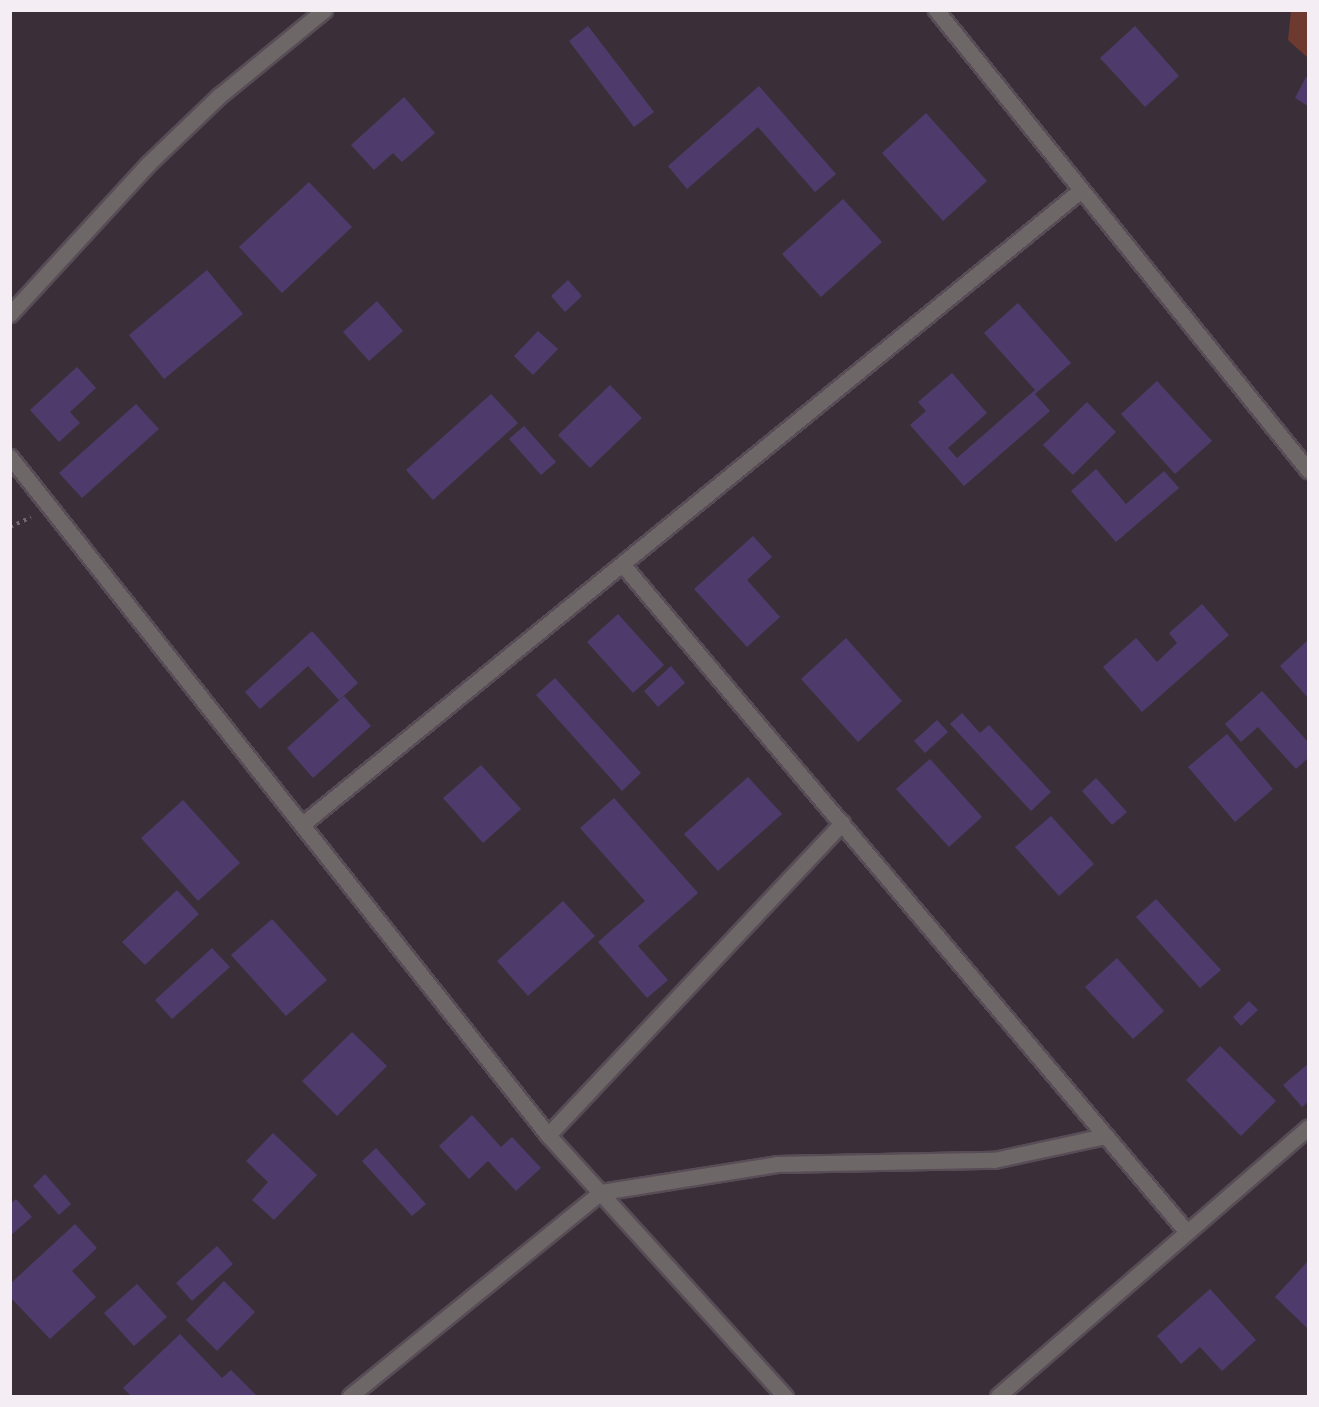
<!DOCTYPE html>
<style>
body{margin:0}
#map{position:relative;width:1319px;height:1407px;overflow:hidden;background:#3a2f38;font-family:Lato,sans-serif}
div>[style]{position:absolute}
.green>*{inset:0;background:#6e392e}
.building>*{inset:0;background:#4f3b6b}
.path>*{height:4px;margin-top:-2px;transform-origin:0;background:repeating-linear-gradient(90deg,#746a72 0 3px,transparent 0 7.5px)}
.roads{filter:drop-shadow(2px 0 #584d56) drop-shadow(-2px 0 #584d56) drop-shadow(0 2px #584d56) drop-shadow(0 -2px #584d56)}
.minor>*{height:15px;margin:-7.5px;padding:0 7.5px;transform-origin:7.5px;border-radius:7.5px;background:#6e6768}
span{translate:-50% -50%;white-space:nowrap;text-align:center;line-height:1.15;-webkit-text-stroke:5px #30252e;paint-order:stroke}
.frame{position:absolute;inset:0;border:12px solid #f4edf3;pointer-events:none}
</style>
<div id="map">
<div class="green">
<div style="clip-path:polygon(1291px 11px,1308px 11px,1308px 58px,1288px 40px)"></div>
</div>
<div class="building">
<div style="clip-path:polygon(588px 26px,654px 112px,634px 127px,569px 41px)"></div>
<div style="clip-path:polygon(1135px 26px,1179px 76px,1145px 107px,1100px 58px)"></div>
<div style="clip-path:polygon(1306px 77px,1308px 78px,1308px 106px,1295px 98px)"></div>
<div style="clip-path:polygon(759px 86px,836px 174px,815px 192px,758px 127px,687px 189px,668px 166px)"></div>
<div style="clip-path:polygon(404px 97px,435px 133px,402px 162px,393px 153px,374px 170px,351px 145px)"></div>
<div style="clip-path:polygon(926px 113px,987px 181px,943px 221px,882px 153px)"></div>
<div style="clip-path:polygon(309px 182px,352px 227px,282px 293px,239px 247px)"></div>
<div style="clip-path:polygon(843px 199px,882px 242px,821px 297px,782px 254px)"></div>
<div style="clip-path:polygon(207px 270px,243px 314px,164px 379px,129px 335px)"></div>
<div style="clip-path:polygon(568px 280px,582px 296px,565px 312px,551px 296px)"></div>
<div style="clip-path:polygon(377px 301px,403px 331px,369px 361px,343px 332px)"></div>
<div style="clip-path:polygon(1018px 303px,1071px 363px,1035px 394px,1050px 411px,964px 486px,910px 425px,926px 411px,918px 402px,952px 373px,987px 413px,948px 448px,957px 458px,1035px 390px,984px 333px)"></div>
<div style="clip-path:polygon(538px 331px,558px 349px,533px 375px,514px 356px)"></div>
<div style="clip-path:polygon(77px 367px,96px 388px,70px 412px,80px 423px,59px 442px,30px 410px)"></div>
<div style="clip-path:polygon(1157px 381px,1212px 441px,1175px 474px,1121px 414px)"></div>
<div style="clip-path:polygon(610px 385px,642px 418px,590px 468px,558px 435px)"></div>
<div style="clip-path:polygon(491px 394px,518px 423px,433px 500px,406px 470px)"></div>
<div style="clip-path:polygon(1087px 402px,1116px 432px,1073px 475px,1043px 445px)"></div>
<div style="clip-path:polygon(136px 404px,159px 429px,82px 498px,59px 473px)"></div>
<div style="clip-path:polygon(524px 426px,556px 462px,541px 475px,509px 439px)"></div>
<div style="clip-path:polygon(1096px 469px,1126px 504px,1164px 471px,1179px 488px,1116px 542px,1071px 491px)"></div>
<div style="clip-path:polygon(753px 536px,772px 557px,747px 580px,780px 617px,747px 647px,694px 589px)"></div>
<div style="clip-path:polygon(1202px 604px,1229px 635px,1142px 712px,1103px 667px,1136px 638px,1157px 662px,1177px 643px,1169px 633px)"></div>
<div style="clip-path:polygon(618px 614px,664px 665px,633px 693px,587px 642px)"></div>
<div style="clip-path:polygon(312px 631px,358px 683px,339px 700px,308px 666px,260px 709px,245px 692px)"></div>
<div style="clip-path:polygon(846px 638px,902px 701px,858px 742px,801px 679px)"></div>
<div style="clip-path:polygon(1308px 640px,1308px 698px,1280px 666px)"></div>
<div style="clip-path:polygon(671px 666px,685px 683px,658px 707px,644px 691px)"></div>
<div style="clip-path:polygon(555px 678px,641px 773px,622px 791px,536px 695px)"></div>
<div style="clip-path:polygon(1262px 691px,1308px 742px,1308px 758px,1296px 769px,1258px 727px,1241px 742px,1225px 724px)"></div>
<div style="clip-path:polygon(344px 696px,371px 726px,313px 778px,287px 748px)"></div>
<div style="clip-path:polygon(962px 713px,980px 733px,989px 725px,1051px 792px,1031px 811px,950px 724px)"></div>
<div style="clip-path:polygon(937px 720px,948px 732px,925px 753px,914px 741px)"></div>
<div style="clip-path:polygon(1227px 734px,1273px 789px,1235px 822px,1188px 767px)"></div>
<div style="clip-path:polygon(930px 759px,982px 817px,949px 847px,896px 789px)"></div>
<div style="clip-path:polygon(481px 765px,521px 809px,483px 843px,443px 798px)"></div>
<div style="clip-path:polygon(748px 777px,782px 814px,718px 871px,684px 834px)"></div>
<div style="clip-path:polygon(1096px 778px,1127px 812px,1112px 825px,1082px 791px)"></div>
<div style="clip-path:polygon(614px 798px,698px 893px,638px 946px,668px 980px,647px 998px,598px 942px,645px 901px,580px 828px)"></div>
<div style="clip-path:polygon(183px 800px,240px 863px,198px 901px,141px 838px)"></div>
<div style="clip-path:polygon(1051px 816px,1094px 864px,1059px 896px,1015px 847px)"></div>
<div style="clip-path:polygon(177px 890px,199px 914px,145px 965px,122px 942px)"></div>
<div style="clip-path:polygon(1156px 899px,1221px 970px,1200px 988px,1136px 917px)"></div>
<div style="clip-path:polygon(563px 901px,595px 936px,528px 996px,497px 961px)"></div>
<div style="clip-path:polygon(272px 919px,327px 980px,286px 1016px,231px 955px)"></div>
<div style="clip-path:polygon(212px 948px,230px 967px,172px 1019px,155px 1000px)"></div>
<div style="clip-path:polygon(1117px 958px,1164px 1011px,1133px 1039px,1085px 987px)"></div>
<div style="clip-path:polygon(1249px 1001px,1258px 1010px,1241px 1026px,1233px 1017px)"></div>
<div style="clip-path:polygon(352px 1032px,387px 1066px,337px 1116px,302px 1081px)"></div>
<div style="clip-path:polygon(1220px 1046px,1276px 1101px,1241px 1136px,1186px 1080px)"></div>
<div style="clip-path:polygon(1308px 1064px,1308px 1102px,1302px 1107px,1283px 1085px)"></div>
<div style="clip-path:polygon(472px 1115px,501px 1147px,512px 1137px,541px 1168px,516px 1191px,488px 1161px,469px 1179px,439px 1146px)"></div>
<div style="clip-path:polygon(273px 1133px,317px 1175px,274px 1220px,252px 1200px,268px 1182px,246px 1161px)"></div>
<div style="clip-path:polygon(376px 1148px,426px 1204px,412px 1216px,362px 1161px)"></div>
<div style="clip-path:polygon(45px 1174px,71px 1204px,59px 1215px,33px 1186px)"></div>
<div style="clip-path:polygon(16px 1199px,32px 1217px,10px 1236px,10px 1204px)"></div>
<div style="clip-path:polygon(75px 1224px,97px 1248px,72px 1271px,96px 1297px,50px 1339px,10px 1297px,10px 1284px)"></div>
<div style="clip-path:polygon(217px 1246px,233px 1264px,192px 1301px,176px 1283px)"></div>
<div style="clip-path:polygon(1308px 1261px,1308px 1329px,1275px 1297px)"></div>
<div style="clip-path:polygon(224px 1281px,255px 1312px,217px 1351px,186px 1320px)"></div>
<div style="clip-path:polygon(137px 1284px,167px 1317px,134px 1346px,104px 1313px)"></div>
<div style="clip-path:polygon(1210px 1289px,1256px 1340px,1222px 1371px,1200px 1347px,1181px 1364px,1157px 1336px)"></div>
<div style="clip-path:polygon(180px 1334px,222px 1378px,231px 1370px,257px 1396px,131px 1396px,123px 1388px)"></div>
</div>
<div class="path">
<div style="left:10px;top:527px;width:23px;rotate:-25deg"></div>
</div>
<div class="roads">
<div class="minor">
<div style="left:936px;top:10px;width:592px;rotate:51.04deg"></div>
<div style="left:10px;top:314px;width:204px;rotate:-47.4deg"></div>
<div style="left:148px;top:164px;width:98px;rotate:-43.8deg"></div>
<div style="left:219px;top:96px;width:136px;rotate:-39.3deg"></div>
<div style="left:10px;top:457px;width:866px;rotate:51.57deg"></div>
<div style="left:548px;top:1135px;width:353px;rotate:47.8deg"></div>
<div style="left:622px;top:564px;width:875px;rotate:49.78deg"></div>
<div style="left:305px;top:822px;width:1001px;rotate:-39.16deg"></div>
<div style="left:548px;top:1135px;width:429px;rotate:-46.7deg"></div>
<div style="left:350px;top:1396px;width:323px;rotate:-39.1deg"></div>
<div style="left:601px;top:1192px;width:178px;rotate:-9deg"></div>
<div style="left:777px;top:1164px;width:217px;rotate:-1.1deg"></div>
<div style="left:994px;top:1160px;width:114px;rotate:-12.2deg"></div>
<div style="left:998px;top:1396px;width:410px;rotate:-40.9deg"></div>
</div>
</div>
<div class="frame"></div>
</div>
